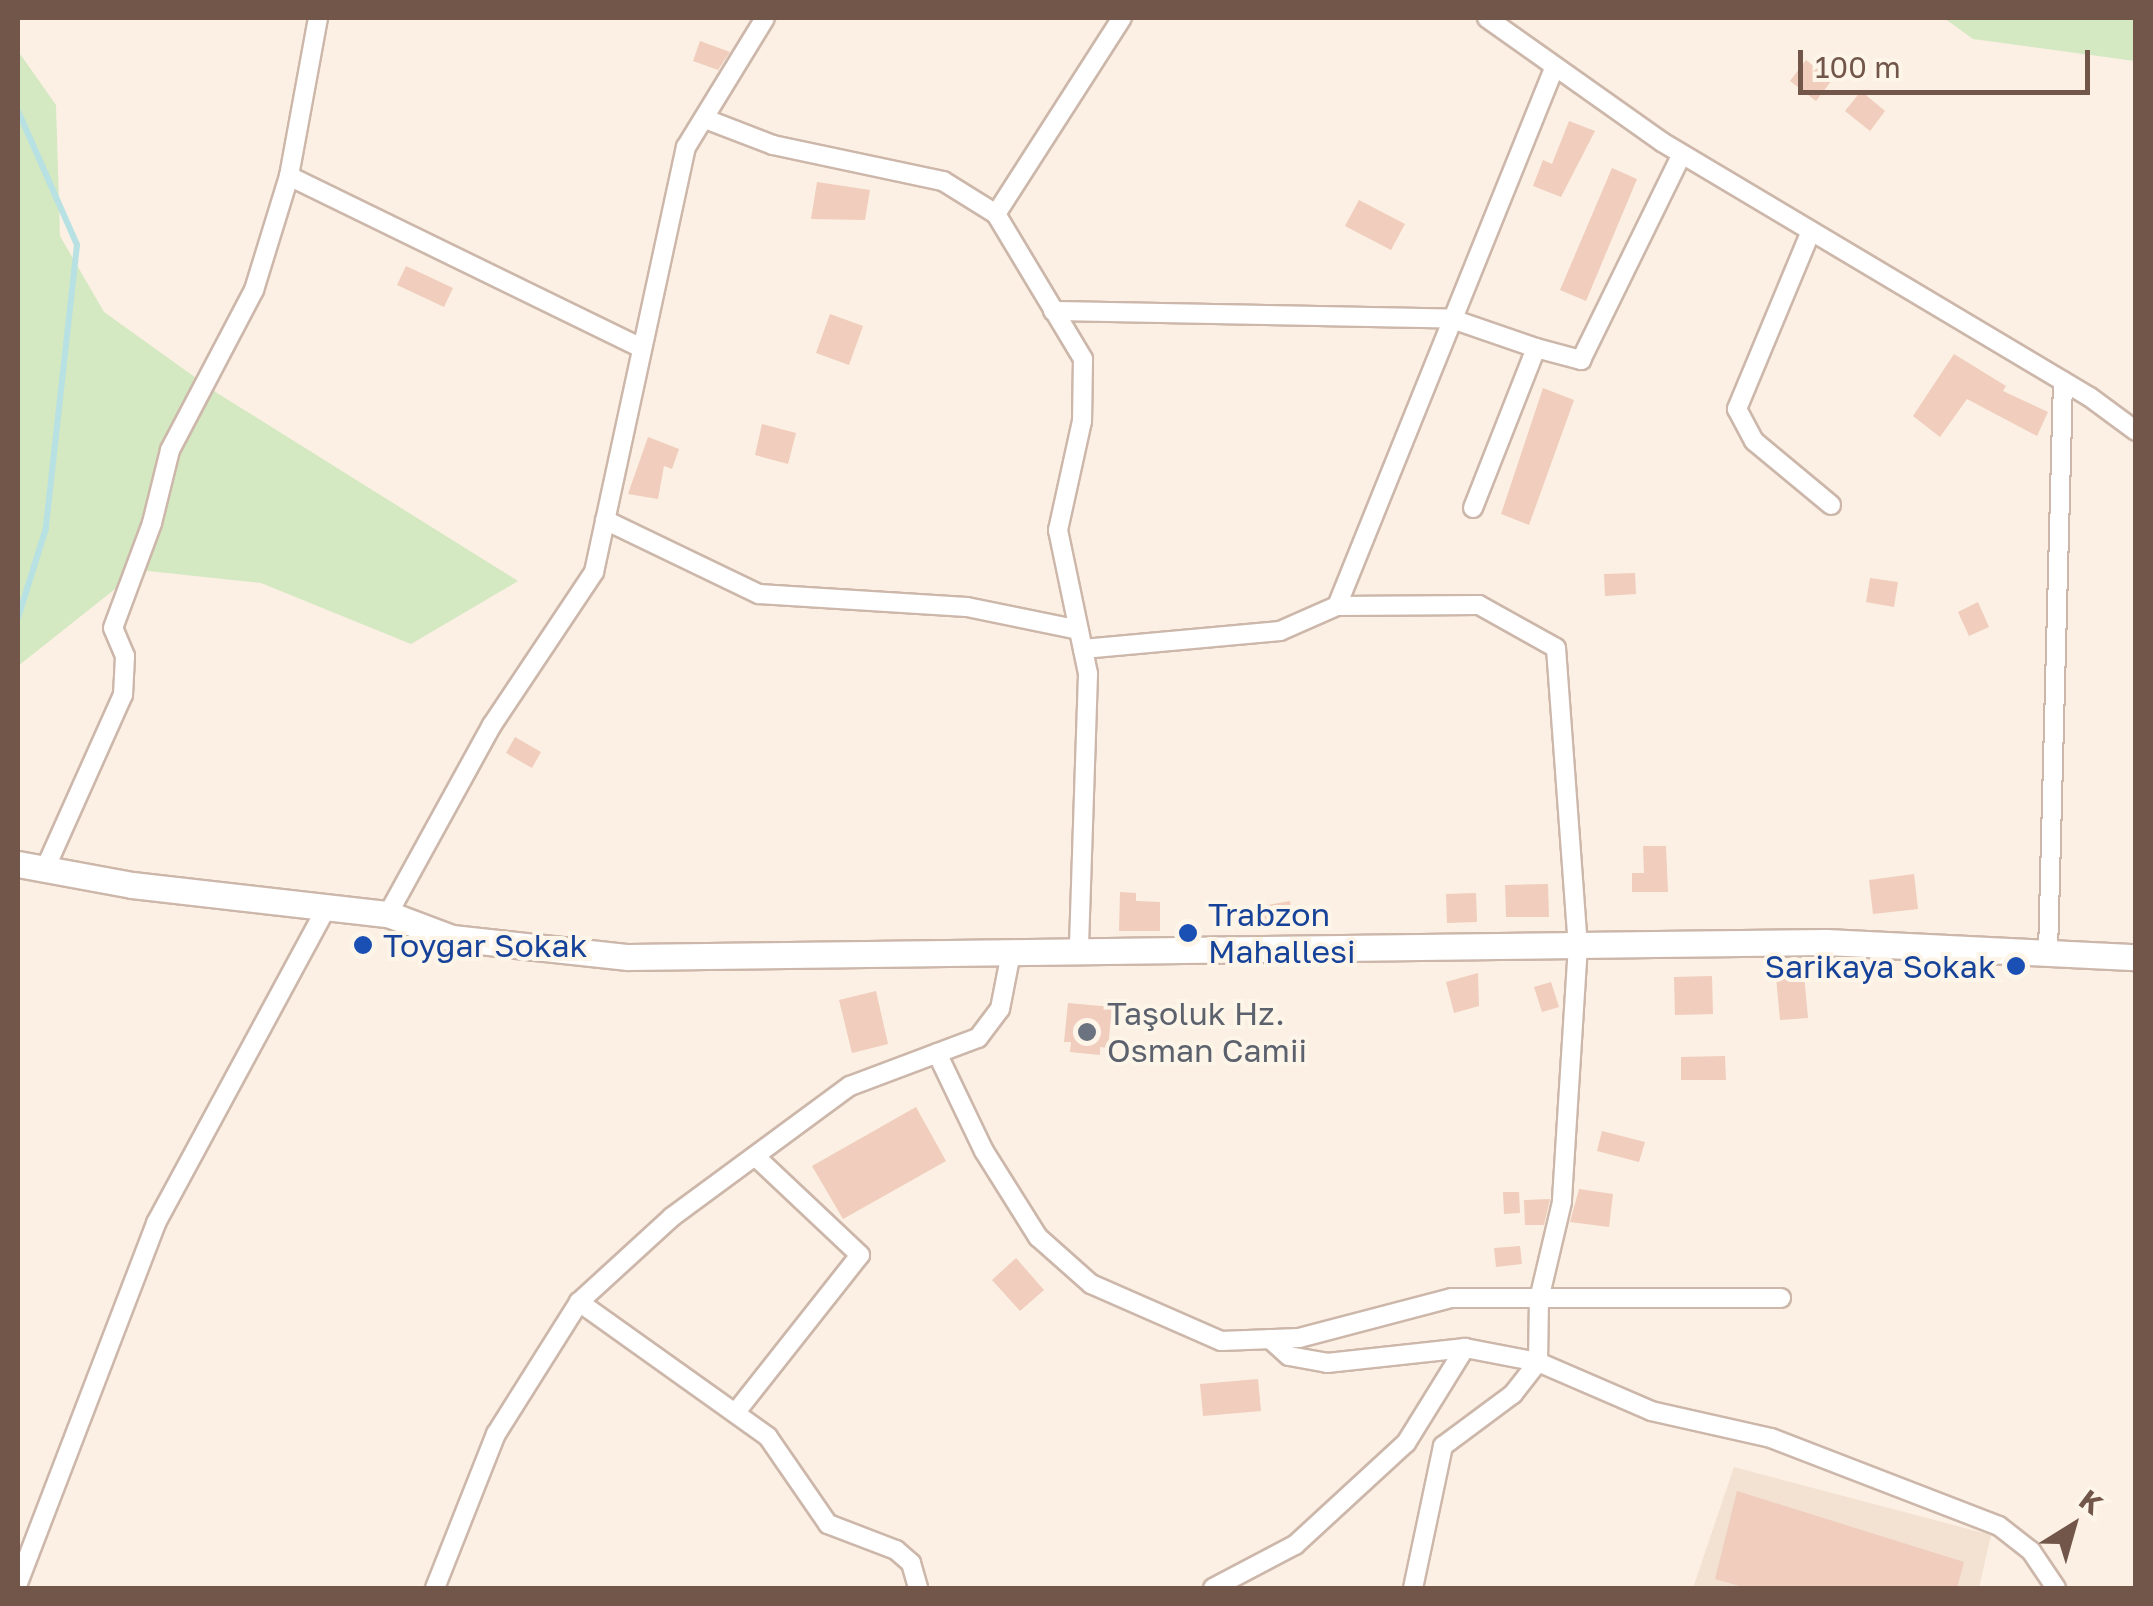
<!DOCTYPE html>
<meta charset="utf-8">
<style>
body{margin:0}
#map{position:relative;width:2153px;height:1606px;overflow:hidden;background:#fbf0e3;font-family:"Golos Text",sans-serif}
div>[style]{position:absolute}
.residential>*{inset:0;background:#f3e1d2}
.green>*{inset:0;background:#d4e8c2}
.stream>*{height:6px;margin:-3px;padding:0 3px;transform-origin:3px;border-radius:3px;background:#b8e1e4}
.building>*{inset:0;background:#f0cdbc}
.roads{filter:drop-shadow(2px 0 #ccb7aa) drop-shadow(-2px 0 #ccb7aa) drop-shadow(0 2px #ccb7aa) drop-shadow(0 -2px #ccb7aa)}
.street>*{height:18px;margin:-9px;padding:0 9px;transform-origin:9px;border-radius:9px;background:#fff}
.secondary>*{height:25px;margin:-12.5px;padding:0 12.5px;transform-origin:12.5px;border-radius:12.5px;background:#fff}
.dots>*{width:28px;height:28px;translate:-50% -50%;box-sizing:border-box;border:5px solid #fef5e9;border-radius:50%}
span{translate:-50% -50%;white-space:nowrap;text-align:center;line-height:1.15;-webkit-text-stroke:8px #fef5e9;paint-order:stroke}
.transit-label{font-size:32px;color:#164399}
.left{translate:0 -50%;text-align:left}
.right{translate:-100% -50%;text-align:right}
.worship-label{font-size:32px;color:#5b616d}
.frame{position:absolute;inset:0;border:20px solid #72564a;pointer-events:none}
.north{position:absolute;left:2023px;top:1476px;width:100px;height:100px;-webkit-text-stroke:8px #fef5e9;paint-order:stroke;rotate:37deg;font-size:28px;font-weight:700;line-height:40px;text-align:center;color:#72564a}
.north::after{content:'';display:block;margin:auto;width:35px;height:45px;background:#72564a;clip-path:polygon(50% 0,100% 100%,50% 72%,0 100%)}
.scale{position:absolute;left:1798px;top:50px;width:292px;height:45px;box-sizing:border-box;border:5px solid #72564a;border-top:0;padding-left:12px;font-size:30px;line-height:35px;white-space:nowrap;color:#72564a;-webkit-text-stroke:8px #fef5e9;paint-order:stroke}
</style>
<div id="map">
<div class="residential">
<div style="clip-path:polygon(1734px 1467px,1991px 1535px,1979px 1588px,1693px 1588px)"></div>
</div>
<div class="green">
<div style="clip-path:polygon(1944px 18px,2135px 18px,2135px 61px,1973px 39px)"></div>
<div style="clip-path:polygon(18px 51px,56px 105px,60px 236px,104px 312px,217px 393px,518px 581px,411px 644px,261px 583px,139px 570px,18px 666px)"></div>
</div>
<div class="stream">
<div style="left:18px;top:111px;width:146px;rotate:66.2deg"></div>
<div style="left:77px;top:245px;width:285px;rotate:96.3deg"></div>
<div style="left:46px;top:528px;width:94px;rotate:107.3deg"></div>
</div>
<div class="building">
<div style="clip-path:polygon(700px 41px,730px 52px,718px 70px,693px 61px)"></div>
<div style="clip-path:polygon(1806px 60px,1832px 80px,1816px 101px,1790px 81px)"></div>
<div style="clip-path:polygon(1861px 91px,1885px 111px,1870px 131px,1845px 111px)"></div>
<div style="clip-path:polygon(1569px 121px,1595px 131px,1561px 197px,1533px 186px,1543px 160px,1552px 164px)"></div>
<div style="clip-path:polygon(1612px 168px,1637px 179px,1586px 301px,1560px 290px)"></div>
<div style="clip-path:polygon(817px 182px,870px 190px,865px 220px,811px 219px)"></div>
<div style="clip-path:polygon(1359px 200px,1405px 224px,1391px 250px,1345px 226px)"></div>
<div style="clip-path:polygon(406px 266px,453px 288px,444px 307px,397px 285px)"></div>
<div style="clip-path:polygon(830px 314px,863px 326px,849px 365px,816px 353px)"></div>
<div style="clip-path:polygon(1954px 354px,2006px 386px,2003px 391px,2048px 412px,2037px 436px,1967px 399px,1940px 437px,1913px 416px)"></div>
<div style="clip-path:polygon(1543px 388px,1574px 400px,1529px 525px,1501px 514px)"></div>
<div style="clip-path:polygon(762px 424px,796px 433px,788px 464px,755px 455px)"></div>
<div style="clip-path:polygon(648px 437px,679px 449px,672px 469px,664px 466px,658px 499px,628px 494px)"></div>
<div style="clip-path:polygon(1635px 573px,1636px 594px,1605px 596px,1604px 574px)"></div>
<div style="clip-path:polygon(1870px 578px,1898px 582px,1894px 607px,1866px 602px)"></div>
<div style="clip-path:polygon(1978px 602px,1989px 627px,1969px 636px,1958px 612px)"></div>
<div style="clip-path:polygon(515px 737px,541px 752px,532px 768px,506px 753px)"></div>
<div style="clip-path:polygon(1643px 846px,1666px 846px,1668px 892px,1632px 892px,1632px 873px,1644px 873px)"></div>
<div style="clip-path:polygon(1914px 874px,1918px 909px,1873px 914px,1869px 880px)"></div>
<div style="clip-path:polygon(1548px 884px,1549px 917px,1506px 917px,1505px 885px)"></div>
<div style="clip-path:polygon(1120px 892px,1136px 893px,1136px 901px,1160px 902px,1160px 931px,1119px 931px)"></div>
<div style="clip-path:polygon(1476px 893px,1477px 922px,1447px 923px,1446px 894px)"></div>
<div style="clip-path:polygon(1290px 901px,1293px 918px,1265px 924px,1262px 906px)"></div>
<div style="clip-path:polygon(1478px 973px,1479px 1006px,1454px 1013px,1446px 982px)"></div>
<div style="clip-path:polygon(1804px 975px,1808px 1018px,1780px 1020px,1776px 977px)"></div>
<div style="clip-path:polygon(1712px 976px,1713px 1014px,1675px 1015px,1674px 977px)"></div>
<div style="clip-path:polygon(1551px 982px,1559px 1007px,1542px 1012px,1534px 987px)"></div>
<div style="clip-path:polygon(876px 991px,888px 1044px,852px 1053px,839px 1000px)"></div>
<div style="clip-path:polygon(1068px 1003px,1112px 1007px,1108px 1048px,1100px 1047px,1100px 1055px,1070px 1052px,1071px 1042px,1064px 1042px)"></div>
<div style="clip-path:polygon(1725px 1056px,1726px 1080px,1681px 1080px,1681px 1057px)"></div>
<div style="clip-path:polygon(916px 1107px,946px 1161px,843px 1219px,812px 1166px)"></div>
<div style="clip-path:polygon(1602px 1131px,1645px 1142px,1639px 1162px,1597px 1151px)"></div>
<div style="clip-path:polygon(1579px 1189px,1613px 1194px,1609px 1227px,1570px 1222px)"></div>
<div style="clip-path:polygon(1503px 1192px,1519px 1192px,1520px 1213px,1504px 1214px)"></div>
<div style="clip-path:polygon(1550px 1199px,1544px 1225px,1525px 1225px,1524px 1200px)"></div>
<div style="clip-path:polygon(1520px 1246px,1522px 1264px,1496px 1267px,1494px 1248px)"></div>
<div style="clip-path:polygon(1016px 1258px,1044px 1290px,1020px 1311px,992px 1280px)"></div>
<div style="clip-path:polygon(1258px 1379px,1261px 1411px,1203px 1416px,1200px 1384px)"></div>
<div style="clip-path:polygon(1737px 1491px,1964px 1562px,1957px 1588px,1747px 1588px,1715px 1579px)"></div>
</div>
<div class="roads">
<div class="street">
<div style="left:1487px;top:18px;width:214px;rotate:35.3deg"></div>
<div style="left:1662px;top:142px;width:498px;rotate:30.8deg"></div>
<div style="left:2090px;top:397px;width:57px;rotate:36.5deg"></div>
<div style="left:708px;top:120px;width:70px;rotate:21deg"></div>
<div style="left:773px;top:145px;width:174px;rotate:12deg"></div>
<div style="left:943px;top:181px;width:62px;rotate:31.9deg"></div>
<div style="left:996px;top:214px;width:169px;rotate:59deg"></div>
<div style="left:1083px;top:359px;width:62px;rotate:90.9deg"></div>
<div style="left:1082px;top:421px;width:112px;rotate:102.4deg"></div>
<div style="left:1058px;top:530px;width:147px;rotate:78.2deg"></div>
<div style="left:1088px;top:674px;width:278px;rotate:91.9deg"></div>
<div style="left:289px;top:176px;width:392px;rotate:26deg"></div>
<div style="left:996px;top:214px;width:233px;rotate:-57.3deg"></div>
<div style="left:1811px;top:231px;width:193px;rotate:112.6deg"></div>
<div style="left:1737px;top:409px;width:36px;rotate:62deg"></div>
<div style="left:1754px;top:441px;width:100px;rotate:39.7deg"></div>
<div style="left:1053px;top:311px;width:399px;rotate:1.1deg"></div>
<div style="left:1452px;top:319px;width:89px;rotate:19deg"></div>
<div style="left:1473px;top:508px;width:172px;rotate:-68.5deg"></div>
<div style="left:1536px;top:348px;width:47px;rotate:14.9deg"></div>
<div style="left:1581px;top:360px;width:229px;rotate:-63.9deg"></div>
<div style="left:605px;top:520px;width:171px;rotate:25.7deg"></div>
<div style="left:759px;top:594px;width:208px;rotate:3.6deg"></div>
<div style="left:967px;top:607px;width:114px;rotate:11.6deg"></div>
<div style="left:1337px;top:606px;width:582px;rotate:-68.02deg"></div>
<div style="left:1083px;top:649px;width:198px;rotate:-5.2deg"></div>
<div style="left:1280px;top:631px;width:62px;rotate:-23.7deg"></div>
<div style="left:1337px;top:606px;width:142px;rotate:-0.4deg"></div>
<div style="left:1479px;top:605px;width:88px;rotate:29.2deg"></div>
<div style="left:1556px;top:648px;width:298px;rotate:85.8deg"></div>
<div style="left:1578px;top:945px;width:257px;rotate:93.6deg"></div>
<div style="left:1562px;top:1202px;width:100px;rotate:103.3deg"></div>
<div style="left:1539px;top:1299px;width:63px;rotate:90.9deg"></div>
<div style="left:1538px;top:1362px;width:41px;rotate:128deg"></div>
<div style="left:1513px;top:1394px;width:87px;rotate:143.4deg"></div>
<div style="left:1443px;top:1446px;width:145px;rotate:101.9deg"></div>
<div style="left:45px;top:869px;width:191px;rotate:-65.9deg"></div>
<div style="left:123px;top:695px;width:39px;rotate:-87deg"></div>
<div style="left:125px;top:656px;width:30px;rotate:-113deg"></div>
<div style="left:113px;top:628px;width:112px;rotate:-69.6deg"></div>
<div style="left:152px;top:523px;width:75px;rotate:-76.1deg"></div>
<div style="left:170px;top:450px;width:181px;rotate:-62.3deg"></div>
<div style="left:254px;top:290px;width:119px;rotate:-72.9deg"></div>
<div style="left:289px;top:176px;width:161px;rotate:-79.6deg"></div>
<div style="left:388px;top:914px;width:216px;rotate:-61.2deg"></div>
<div style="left:492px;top:725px;width:184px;rotate:-56.3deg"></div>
<div style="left:594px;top:572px;width:435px;rotate:-77.8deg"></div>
<div style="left:686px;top:147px;width:151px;rotate:-58.5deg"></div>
<div style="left:2048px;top:953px;width:572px;rotate:-88.5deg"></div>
<div style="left:937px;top:1053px;width:109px;rotate:64.4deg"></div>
<div style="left:984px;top:1151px;width:102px;rotate:57.9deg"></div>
<div style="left:1038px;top:1237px;width:71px;rotate:41.6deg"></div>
<div style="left:1091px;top:1284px;width:142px;rotate:23.7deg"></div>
<div style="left:1221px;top:1341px;width:78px;rotate:-2.2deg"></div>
<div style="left:1299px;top:1338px;width:158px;rotate:-14.7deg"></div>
<div style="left:1452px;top:1298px;width:329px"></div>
<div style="left:579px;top:1302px;width:232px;rotate:35.5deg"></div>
<div style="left:768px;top:1437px;width:106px;rotate:55.4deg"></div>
<div style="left:828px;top:1524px;width:73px;rotate:20.9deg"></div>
<div style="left:896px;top:1550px;width:20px;rotate:41deg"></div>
<div style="left:911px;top:1563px;width:26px;rotate:74deg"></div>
<div style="left:1270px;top:1339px;width:25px;rotate:42deg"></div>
<div style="left:1289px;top:1356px;width:39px;rotate:10deg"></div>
<div style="left:1327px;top:1363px;width:139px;rotate:-6.2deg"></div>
<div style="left:1465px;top:1348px;width:74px;rotate:10.9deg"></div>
<div style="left:1538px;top:1362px;width:123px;rotate:23.4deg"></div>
<div style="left:1651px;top:1411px;width:123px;rotate:12.7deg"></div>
<div style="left:1771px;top:1438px;width:244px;rotate:21.1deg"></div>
<div style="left:1999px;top:1526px;width:41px;rotate:38deg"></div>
<div style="left:2031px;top:1551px;width:45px;rotate:56deg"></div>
<div style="left:736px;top:1412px;width:200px;rotate:-51.7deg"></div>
<div style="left:860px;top:1255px;width:144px;rotate:-136.7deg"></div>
<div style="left:18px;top:1583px;width:386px;rotate:-69deg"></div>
<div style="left:156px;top:1223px;width:359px;rotate:-61.6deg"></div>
<div style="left:435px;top:1588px;width:166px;rotate:-68.4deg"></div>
<div style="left:496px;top:1434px;width:156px;rotate:-57.8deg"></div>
<div style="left:579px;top:1302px;width:126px;rotate:-42.4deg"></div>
<div style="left:672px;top:1217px;width:221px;rotate:-36.4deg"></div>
<div style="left:850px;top:1086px;width:137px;rotate:-20.6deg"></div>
<div style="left:978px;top:1038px;width:36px;rotate:-53deg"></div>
<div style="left:1000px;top:1009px;width:57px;rotate:-78.9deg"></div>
<div style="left:1213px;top:1588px;width:93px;rotate:-27.7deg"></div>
<div style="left:1295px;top:1545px;width:151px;rotate:-42.6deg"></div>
<div style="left:1406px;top:1443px;width:112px;rotate:-58.2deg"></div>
</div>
<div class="secondary">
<div style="left:18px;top:864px;width:116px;rotate:10.4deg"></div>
<div style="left:132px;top:885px;width:258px;rotate:6.5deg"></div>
<div style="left:388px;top:914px;width:68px;rotate:20.6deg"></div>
<div style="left:452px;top:938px;width:177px;rotate:6.2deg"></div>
<div style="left:628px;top:957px;width:1198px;rotate:-0.72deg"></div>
<div style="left:1826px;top:942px;width:310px;rotate:2.8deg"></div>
</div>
</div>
<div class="dots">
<div style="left:1188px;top:933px;background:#1a4fb4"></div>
<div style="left:363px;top:945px;background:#1a4fb4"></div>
<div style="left:2016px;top:966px;background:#1a4fb4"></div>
<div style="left:1087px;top:1032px;background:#6b7280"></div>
</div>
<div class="transit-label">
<span class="left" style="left:1208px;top:933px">Trabzon<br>Mahallesi</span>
<span class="left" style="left:383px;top:945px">Toygar Sokak</span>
<span class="right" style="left:1996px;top:966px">Sarikaya Sokak</span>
</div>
<div class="worship-label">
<span class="left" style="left:1107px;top:1032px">Taşoluk Hz.<br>Osman Camii</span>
</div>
<div class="frame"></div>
<div class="north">K</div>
<div class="scale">100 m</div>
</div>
